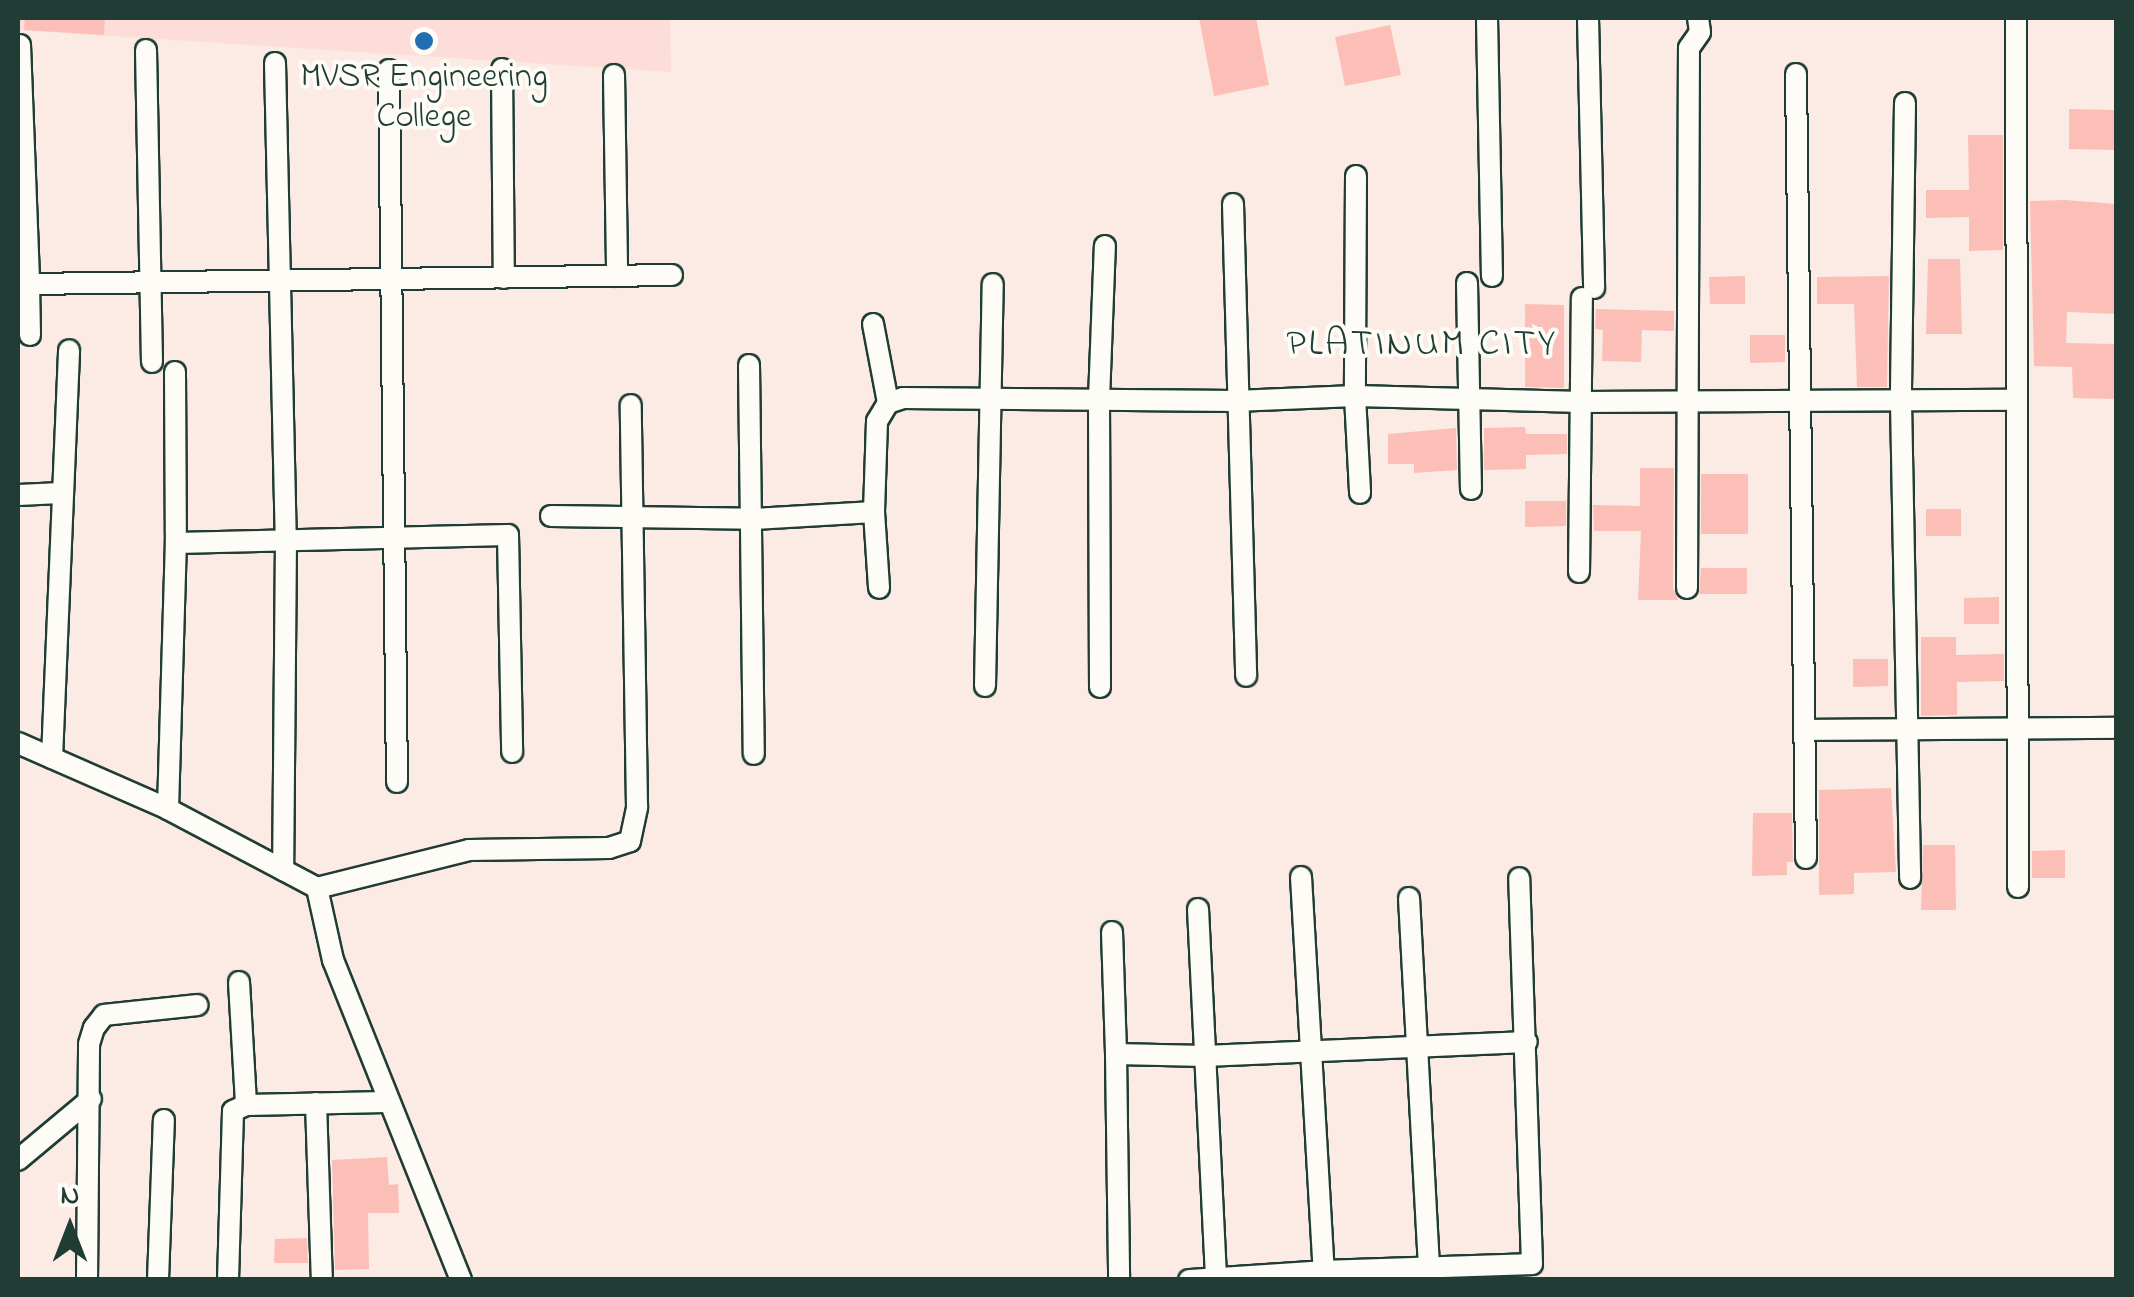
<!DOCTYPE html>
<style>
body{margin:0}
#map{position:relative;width:2134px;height:1297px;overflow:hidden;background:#fceae4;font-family:"Indie Flower",sans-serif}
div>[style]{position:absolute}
.built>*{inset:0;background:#fcddd7}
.building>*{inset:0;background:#fbbfb8}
.roads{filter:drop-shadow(2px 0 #1f3d34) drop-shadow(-2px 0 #1f3d34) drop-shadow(0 2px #1f3d34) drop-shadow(0 -2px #1f3d34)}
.minor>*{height:20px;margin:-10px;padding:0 10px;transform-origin:10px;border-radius:10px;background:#fdfcf7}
.dots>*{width:28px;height:28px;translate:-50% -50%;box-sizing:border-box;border:5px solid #fdfcf7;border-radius:50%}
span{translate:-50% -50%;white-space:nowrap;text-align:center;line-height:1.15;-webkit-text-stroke:8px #fdfcf7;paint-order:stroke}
.poi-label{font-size:35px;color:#1f3d34}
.neighbourhood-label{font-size:38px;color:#1f3d34;letter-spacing:2.5px}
.frame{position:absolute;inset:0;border:20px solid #1f3d34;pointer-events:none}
.north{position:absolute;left:20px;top:1177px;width:100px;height:100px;-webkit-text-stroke:8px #fdfcf7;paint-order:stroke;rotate:0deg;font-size:28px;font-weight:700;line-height:40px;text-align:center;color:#1f3d34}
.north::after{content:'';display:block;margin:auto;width:35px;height:45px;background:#1f3d34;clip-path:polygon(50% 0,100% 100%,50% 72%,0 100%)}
</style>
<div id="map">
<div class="built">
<div style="clip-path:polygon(18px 18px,670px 18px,671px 72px,18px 30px)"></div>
</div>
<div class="building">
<div style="clip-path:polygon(25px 18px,105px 18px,104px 35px,24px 30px)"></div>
<div style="clip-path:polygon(1199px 18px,1256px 18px,1269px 85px,1214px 96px)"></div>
<div style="clip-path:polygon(1390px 25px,1401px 75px,1345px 86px,1335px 37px)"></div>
<div style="clip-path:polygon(2069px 109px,2116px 110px,2116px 150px,2069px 149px)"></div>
<div style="clip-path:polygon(1968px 135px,2003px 135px,2003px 250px,1969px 251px,1969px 217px,1926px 218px,1926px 190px,1969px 190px)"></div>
<div style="clip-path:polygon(2065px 200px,2116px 204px,2116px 314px,2067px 312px,2066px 343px,2116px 344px,2116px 399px,2073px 398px,2072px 367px,2034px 366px,2030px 201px)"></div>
<div style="clip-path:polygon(1928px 259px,1960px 259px,1962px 334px,1926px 334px)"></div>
<div style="clip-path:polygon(1745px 276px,1745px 304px,1710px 304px,1709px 277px)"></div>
<div style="clip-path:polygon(1889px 276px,1887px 387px,1857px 387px,1854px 304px,1817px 304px,1817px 277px)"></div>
<div style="clip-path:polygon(1525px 304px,1564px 305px,1564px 388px,1525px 387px)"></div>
<div style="clip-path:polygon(1596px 309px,1674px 311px,1674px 331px,1642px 330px,1641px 362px,1602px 361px,1603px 330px,1595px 329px)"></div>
<div style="clip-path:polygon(1750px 335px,1785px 335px,1785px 362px,1750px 363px)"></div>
<div style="clip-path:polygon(1525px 427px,1526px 434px,1567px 434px,1567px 454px,1526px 455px,1526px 469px,1484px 470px,1484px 428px)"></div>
<div style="clip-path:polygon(1456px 428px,1457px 470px,1414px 473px,1414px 464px,1388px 464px,1388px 434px)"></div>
<div style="clip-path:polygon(1640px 468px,1674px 468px,1673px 588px,1678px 600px,1638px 600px,1641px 531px,1594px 531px,1593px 505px,1640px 506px)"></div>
<div style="clip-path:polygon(1701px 474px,1748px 474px,1748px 534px,1701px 534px)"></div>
<div style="clip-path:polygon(1525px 501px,1566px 501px,1566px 526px,1525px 527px)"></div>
<div style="clip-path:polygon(1926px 509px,1961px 509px,1961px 536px,1926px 536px)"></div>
<div style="clip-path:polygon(1701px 568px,1747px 568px,1747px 594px,1699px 594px)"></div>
<div style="clip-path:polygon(1999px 597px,1999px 624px,1964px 624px,1964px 598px)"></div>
<div style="clip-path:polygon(1921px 637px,1956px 637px,1956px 655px,2004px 654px,2004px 681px,1957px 682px,1957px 715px,1921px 716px)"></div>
<div style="clip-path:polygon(1853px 659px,1888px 659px,1888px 686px,1853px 687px)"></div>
<div style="clip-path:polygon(1891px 788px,1896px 872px,1854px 873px,1854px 894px,1819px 895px,1819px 790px)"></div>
<div style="clip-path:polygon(1753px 813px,1792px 813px,1793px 862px,1787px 862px,1787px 875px,1752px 876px)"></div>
<div style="clip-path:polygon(1923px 845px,1955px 845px,1956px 910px,1921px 910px)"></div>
<div style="clip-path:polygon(2065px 850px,2065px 878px,2032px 878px,2032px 851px)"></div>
<div style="clip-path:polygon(387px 1157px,389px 1185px,398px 1184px,399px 1213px,368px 1213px,369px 1269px,335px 1270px,332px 1160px)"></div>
<div style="clip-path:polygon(307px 1238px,308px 1263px,274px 1263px,275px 1239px)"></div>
</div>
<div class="roads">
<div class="minor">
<div style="left:1487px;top:18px;width:258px;rotate:88.9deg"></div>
<div style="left:1588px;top:18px;width:270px;rotate:88.7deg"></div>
<div style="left:2016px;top:18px;width:869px;rotate:89.87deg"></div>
<div style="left:20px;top:45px;width:239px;rotate:87.8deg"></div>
<div style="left:146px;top:50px;width:312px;rotate:88.9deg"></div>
<div style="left:275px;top:63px;width:477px;rotate:88.7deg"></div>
<div style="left:286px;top:540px;width:330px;rotate:90.5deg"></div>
<div style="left:502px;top:69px;width:209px;rotate:89.5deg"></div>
<div style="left:389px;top:70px;width:712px;rotate:89.36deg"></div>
<div style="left:1796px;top:74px;width:784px;rotate:89.27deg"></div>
<div style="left:614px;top:75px;width:201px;rotate:89.1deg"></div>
<div style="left:1905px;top:103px;width:299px;rotate:90.8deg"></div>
<div style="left:1901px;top:402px;width:476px;rotate:88.9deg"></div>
<div style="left:1356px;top:176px;width:220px;rotate:90.3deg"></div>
<div style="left:1355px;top:396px;width:97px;rotate:87deg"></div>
<div style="left:1233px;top:204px;width:472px;rotate:88.4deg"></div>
<div style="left:1467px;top:283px;width:206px;rotate:88.9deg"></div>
<div style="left:873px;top:324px;width:80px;rotate:79.2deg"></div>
<div style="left:888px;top:403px;width:21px;rotate:121deg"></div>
<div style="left:877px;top:421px;width:91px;rotate:91.9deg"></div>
<div style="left:874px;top:512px;width:76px;rotate:86.2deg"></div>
<div style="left:30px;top:335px;width:51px;rotate:-91.1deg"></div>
<div style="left:29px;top:284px;width:643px;rotate:-0.8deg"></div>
<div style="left:749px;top:365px;width:389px;rotate:89.3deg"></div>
<div style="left:175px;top:372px;width:171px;rotate:89.7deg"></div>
<div style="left:888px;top:403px;width:16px;rotate:-18deg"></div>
<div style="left:903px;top:398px;width:332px;rotate:0.5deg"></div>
<div style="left:1235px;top:401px;width:120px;rotate:-2.4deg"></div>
<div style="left:1355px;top:396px;width:227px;rotate:1.5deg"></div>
<div style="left:1582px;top:402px;width:433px;rotate:-0.3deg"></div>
<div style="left:18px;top:495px;width:43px;rotate:-2.7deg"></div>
<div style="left:551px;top:516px;width:203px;rotate:0.8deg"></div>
<div style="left:754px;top:519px;width:120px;rotate:-3.3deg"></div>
<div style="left:1579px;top:572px;width:274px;rotate:-89.4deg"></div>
<div style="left:1687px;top:588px;width:540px;rotate:-89.79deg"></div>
<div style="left:1689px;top:48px;width:19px;rotate:-55deg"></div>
<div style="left:1700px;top:32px;width:14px;rotate:-98deg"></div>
<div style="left:985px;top:686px;width:402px;rotate:-88.9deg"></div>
<div style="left:1100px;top:687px;width:288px;rotate:-90.2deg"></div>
<div style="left:1099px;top:399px;width:153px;rotate:-87.8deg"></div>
<div style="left:1807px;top:730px;width:309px;rotate:-0.4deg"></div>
<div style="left:18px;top:743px;width:164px;rotate:23.7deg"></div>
<div style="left:168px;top:809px;width:169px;rotate:27.9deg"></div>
<div style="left:317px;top:888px;width:74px;rotate:77.5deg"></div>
<div style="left:333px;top:960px;width:345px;rotate:68.2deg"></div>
<div style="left:52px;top:758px;width:408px;rotate:-87.6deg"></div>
<div style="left:168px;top:809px;width:266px;rotate:-88.3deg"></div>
<div style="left:176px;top:543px;width:332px;rotate:-1.4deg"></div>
<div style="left:508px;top:535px;width:217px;rotate:88.9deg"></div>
<div style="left:1301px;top:877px;width:395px;rotate:86.7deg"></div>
<div style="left:1324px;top:1271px;width:208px;rotate:-1.9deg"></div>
<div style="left:1532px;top:1264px;width:386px;rotate:-91.9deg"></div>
<div style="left:317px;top:888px;width:157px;rotate:-14deg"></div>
<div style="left:469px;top:850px;width:140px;rotate:-0.8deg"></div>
<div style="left:609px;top:848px;width:22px;rotate:-18deg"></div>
<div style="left:630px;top:841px;width:35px;rotate:-78deg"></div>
<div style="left:637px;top:807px;width:402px;rotate:-90.9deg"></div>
<div style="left:1409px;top:898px;width:370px;rotate:86.9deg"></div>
<div style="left:1198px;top:909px;width:369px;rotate:87.2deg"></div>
<div style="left:1112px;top:932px;width:122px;rotate:88.1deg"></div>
<div style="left:1116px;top:1054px;width:89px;rotate:1.3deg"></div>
<div style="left:1205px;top:1056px;width:322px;rotate:-2.5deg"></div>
<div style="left:239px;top:982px;width:123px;rotate:86.7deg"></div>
<div style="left:1116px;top:1054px;width:226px;rotate:89.2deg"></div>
<div style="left:316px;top:1103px;width:177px;rotate:88.1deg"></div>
<div style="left:18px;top:1160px;width:95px;rotate:-39.9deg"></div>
<div style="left:87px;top:1280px;width:236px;rotate:-89.5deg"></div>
<div style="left:89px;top:1044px;width:17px;rotate:-73deg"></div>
<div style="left:94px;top:1028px;width:16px;rotate:-52deg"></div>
<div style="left:104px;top:1015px;width:94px;rotate:-6.1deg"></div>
<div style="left:158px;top:1280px;width:160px;rotate:-87.9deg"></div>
<div style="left:228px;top:1280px;width:169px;rotate:-88.3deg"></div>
<div style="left:233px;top:1111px;width:14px;rotate:-25deg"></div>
<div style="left:246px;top:1105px;width:141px;rotate:-1.2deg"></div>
<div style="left:1189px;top:1280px;width:135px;rotate:-3.8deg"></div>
</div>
</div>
<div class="dots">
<div style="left:424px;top:41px;background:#1f6fb2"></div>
</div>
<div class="poi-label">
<span style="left:424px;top:98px">MVSR Engineering<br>College</span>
</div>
<div class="neighbourhood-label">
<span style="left:1422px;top:346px">PLATINUM CITY</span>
</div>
<div class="frame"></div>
<div class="north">N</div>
</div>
